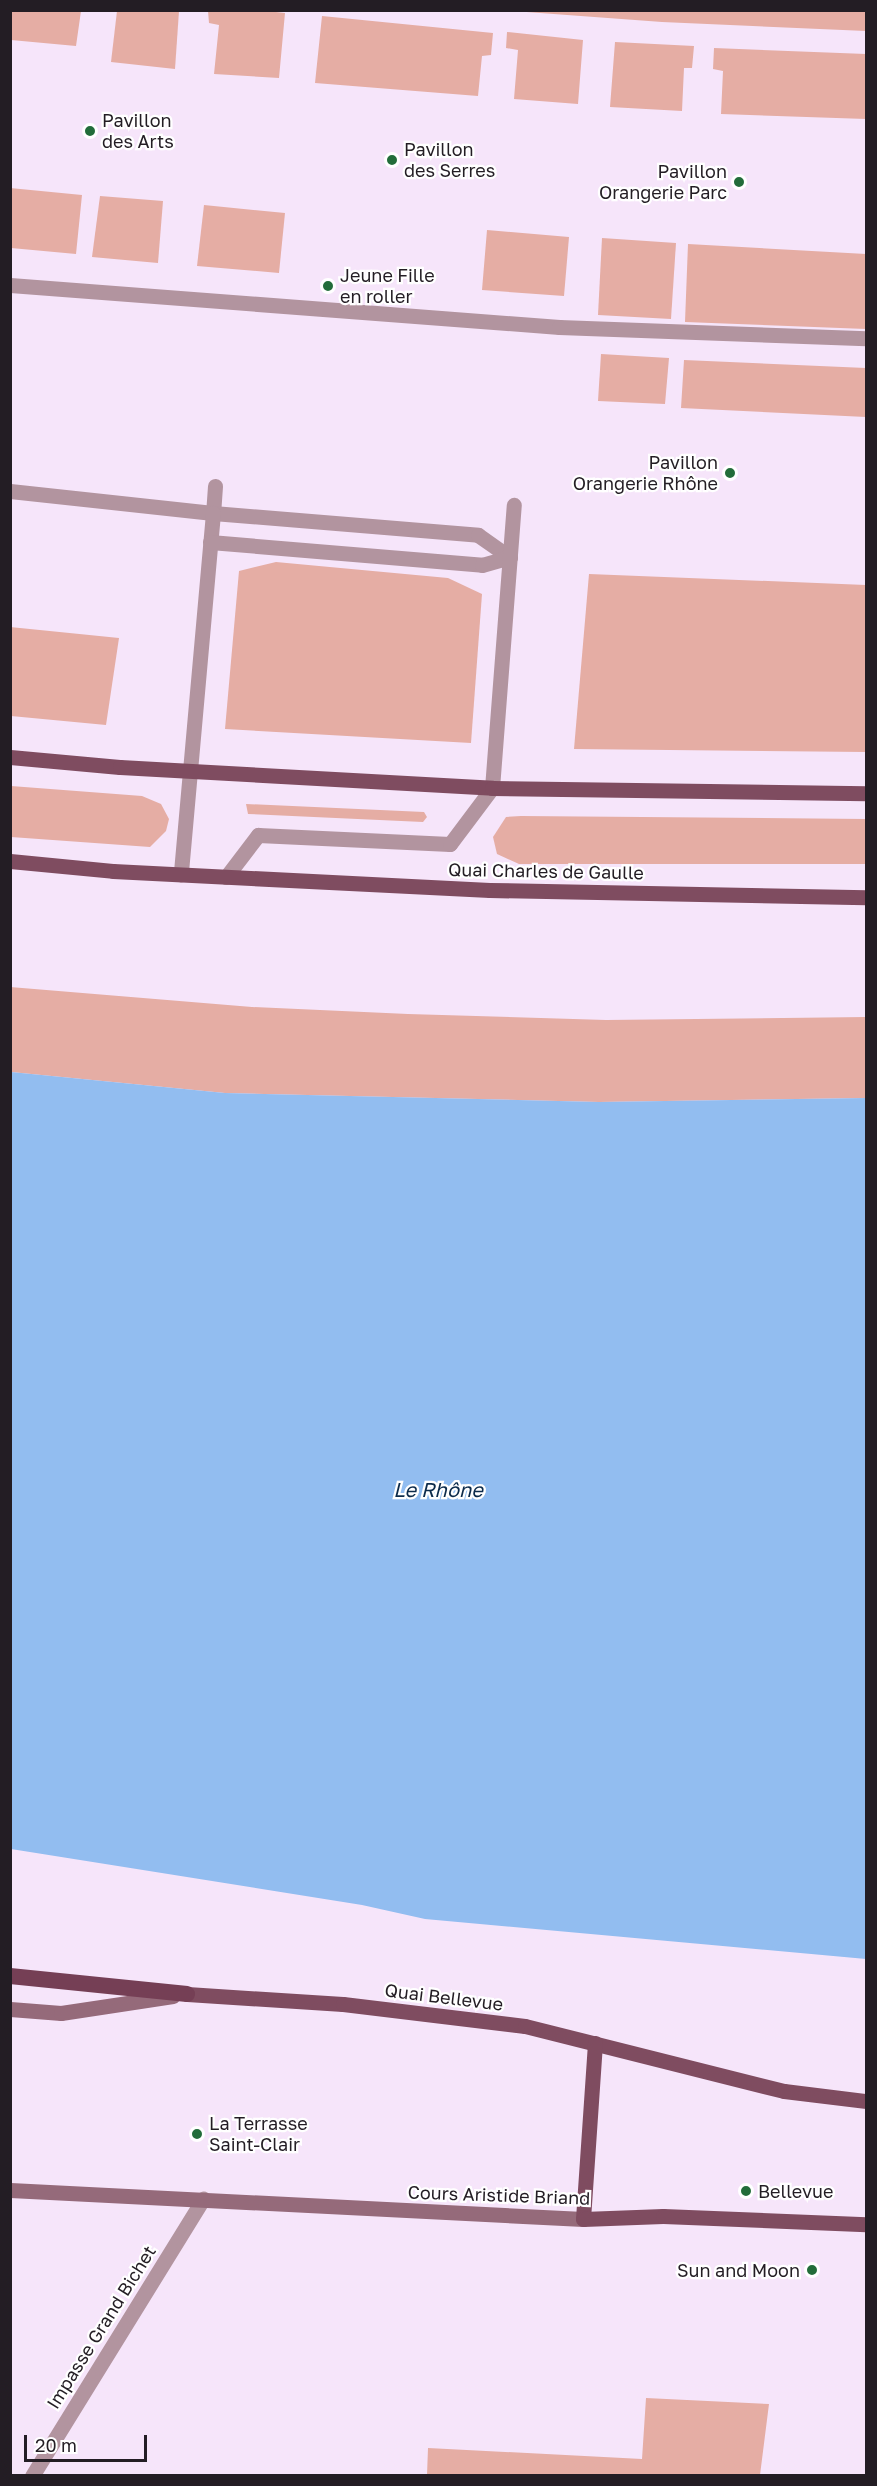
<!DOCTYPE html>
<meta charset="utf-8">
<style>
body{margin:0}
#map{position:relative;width:877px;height:2486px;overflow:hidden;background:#f6e5fa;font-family:"Golos Text",sans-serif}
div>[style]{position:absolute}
.green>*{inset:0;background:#e5ada4}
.water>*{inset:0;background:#92bdf0}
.service>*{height:15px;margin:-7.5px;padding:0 7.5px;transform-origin:7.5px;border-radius:7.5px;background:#b2949f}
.pedestrian>*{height:15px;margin:-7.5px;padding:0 7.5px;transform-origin:7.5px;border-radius:7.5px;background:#b2949f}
.secondary>*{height:15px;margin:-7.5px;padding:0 7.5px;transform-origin:7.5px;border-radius:7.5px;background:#956a7a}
.primary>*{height:15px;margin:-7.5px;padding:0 7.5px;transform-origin:7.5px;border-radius:7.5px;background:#7f4c60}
.trunk>*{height:16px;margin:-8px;padding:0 8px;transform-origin:8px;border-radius:8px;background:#753f55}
.dots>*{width:16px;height:16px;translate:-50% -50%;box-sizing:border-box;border:3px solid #fff;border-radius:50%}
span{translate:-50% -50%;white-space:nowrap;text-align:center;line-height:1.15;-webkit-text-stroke:4.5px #fff;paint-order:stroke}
.poi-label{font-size:18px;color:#231d24}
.left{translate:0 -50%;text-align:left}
.right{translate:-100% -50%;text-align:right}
.street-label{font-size:18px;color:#231d24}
.water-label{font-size:20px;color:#0c2b4b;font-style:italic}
.frame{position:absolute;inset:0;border:12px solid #231d24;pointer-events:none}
.scale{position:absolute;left:24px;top:2435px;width:123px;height:27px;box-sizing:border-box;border:3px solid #231d24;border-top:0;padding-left:8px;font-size:18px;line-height:21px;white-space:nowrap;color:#231d24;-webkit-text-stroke:4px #fff;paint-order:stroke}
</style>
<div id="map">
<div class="green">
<div style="clip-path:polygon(258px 10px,285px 13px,279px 78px,214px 74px,219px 25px,209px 23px,208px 11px)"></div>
<div style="clip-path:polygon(11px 11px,11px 10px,91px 11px,81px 11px,76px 46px,11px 40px)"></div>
<div style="clip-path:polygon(117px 11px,179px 11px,175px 69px,111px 62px)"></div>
<div style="clip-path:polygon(513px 11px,866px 11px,866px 31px,662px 22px)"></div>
<div style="clip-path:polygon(322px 16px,493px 33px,491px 55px,482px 56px,478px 96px,315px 83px)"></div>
<div style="clip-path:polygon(507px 32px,583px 40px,578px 104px,514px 99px,518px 50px,506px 48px)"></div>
<div style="clip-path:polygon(615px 42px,694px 46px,692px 68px,684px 68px,682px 111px,610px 107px)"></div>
<div style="clip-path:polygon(714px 48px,866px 54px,866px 119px,721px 114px,723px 71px,713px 69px)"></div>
<div style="clip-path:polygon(10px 188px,82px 195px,76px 254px,11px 248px)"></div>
<div style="clip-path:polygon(100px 196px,163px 201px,158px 263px,92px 257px)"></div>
<div style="clip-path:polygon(204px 205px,285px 213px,279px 273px,197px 266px)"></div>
<div style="clip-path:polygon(487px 230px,569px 237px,564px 296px,482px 290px)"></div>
<div style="clip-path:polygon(602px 238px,676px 243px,671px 319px,598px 315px)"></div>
<div style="clip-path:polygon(688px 244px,866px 254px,866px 329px,685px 322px)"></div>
<div style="clip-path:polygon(601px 354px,669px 358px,665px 404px,598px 401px)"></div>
<div style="clip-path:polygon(684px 360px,866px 368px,866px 417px,681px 408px)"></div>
<div style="clip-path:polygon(276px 562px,448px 578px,482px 594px,471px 743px,225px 729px,239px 571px)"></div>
<div style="clip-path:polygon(589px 574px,866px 585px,866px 752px,574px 749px)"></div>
<div style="clip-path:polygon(10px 627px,119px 638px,106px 725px,11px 716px)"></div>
<div style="clip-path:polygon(11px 786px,142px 796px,161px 804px,169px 819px,166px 831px,150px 847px,11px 837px)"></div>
<div style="clip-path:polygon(246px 804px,424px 812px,427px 817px,423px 822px,248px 814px)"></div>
<div style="clip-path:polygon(521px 816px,866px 819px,866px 864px,519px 864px,497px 854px,493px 837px,506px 817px)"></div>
<div style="clip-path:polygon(10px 987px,252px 1007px,408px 1014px,606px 1020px,866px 1017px,866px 1098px,599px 1102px,225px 1093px,11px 1072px)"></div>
<div style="clip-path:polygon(646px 2398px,769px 2404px,760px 2475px,427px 2475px,428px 2448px,642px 2459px)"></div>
</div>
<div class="water">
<div style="clip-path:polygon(11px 1072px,225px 1093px,599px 1102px,866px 1098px,866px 1959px,425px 1919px,362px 1905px,11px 1849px)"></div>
</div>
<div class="service">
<div style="left:215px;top:486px;width:27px;rotate:94deg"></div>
<div style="left:213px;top:513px;width:266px;rotate:4.7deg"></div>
<div style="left:478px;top:535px;width:39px;rotate:35deg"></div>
<div style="left:10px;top:491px;width:204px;rotate:6.2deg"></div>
<div style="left:213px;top:513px;width:363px;rotate:95.1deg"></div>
<div style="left:210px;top:542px;width:273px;rotate:4.8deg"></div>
<div style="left:482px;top:565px;width:29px;rotate:-16deg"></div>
<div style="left:226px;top:877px;width:53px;rotate:-52.7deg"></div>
<div style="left:258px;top:835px;width:192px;rotate:2.7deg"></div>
<div style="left:450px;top:844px;width:70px;rotate:-53.1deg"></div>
<div style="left:492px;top:788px;width:284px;rotate:-85.6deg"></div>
<div style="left:32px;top:2476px;width:326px;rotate:-58.3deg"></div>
</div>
<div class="pedestrian">
<div style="left:10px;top:285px;width:551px;rotate:4.37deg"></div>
<div style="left:559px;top:327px;width:307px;rotate:2.1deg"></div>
</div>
<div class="secondary">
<div style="left:10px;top:2009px;width:51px;rotate:4.5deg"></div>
<div style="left:61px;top:2013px;width:113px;rotate:-8.6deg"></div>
<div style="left:10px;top:2190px;width:574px;rotate:2.9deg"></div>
</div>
<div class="primary">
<div style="left:10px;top:757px;width:110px;rotate:5.2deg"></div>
<div style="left:120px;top:767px;width:373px;rotate:3.2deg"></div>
<div style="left:492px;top:788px;width:374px;rotate:0.8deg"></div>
<div style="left:10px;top:861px;width:103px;rotate:5.5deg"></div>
<div style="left:113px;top:871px;width:377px;rotate:2.9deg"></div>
<div style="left:490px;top:890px;width:376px;rotate:1.1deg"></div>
<div style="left:187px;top:1994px;width:156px;rotate:3.7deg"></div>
<div style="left:343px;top:2004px;width:183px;rotate:6.9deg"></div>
<div style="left:525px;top:2026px;width:267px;rotate:14.1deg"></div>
<div style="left:784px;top:2091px;width:83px;rotate:7deg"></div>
<div style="left:595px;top:2043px;width:176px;rotate:93.9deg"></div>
<div style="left:583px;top:2219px;width:80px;rotate:-2.1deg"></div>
<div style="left:663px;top:2216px;width:203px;rotate:2.3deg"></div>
</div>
<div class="trunk">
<div style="left:10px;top:1976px;width:178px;rotate:5.8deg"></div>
</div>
<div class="dots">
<div style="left:90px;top:131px;background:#226c3a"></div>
<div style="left:392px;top:160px;background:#226c3a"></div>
<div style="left:739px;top:182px;background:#226c3a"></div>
<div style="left:328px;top:286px;background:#226c3a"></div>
<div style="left:730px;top:473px;background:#226c3a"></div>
<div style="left:197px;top:2134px;background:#226c3a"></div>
<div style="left:746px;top:2191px;background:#226c3a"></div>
<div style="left:812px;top:2270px;background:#226c3a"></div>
</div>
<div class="poi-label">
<span class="left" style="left:102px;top:131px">Pavillon<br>des Arts</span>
<span class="left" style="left:404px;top:160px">Pavillon<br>des Serres</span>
<span class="right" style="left:727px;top:182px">Pavillon<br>Orangerie Parc</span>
<span class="left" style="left:340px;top:286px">Jeune Fille<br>en roller</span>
<span class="right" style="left:718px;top:473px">Pavillon<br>Orangerie Rhône</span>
<span class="left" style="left:209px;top:2134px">La Terrasse<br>Saint-Clair</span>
<span class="left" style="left:758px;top:2191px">Bellevue</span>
<span class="right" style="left:800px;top:2270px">Sun and Moon</span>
</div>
<div class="street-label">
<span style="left:546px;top:871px;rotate:1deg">Quai Charles de Gaulle</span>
<span style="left:444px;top:1997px;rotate:7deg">Quai Bellevue</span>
<span style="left:499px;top:2195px;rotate:2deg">Cours Aristide Briand</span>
<span style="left:101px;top:2327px;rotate:-58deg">Impasse Grand Bichet</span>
</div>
<div class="water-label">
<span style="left:438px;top:1489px">Le Rhône</span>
</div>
<div class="frame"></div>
<div class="scale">20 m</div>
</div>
